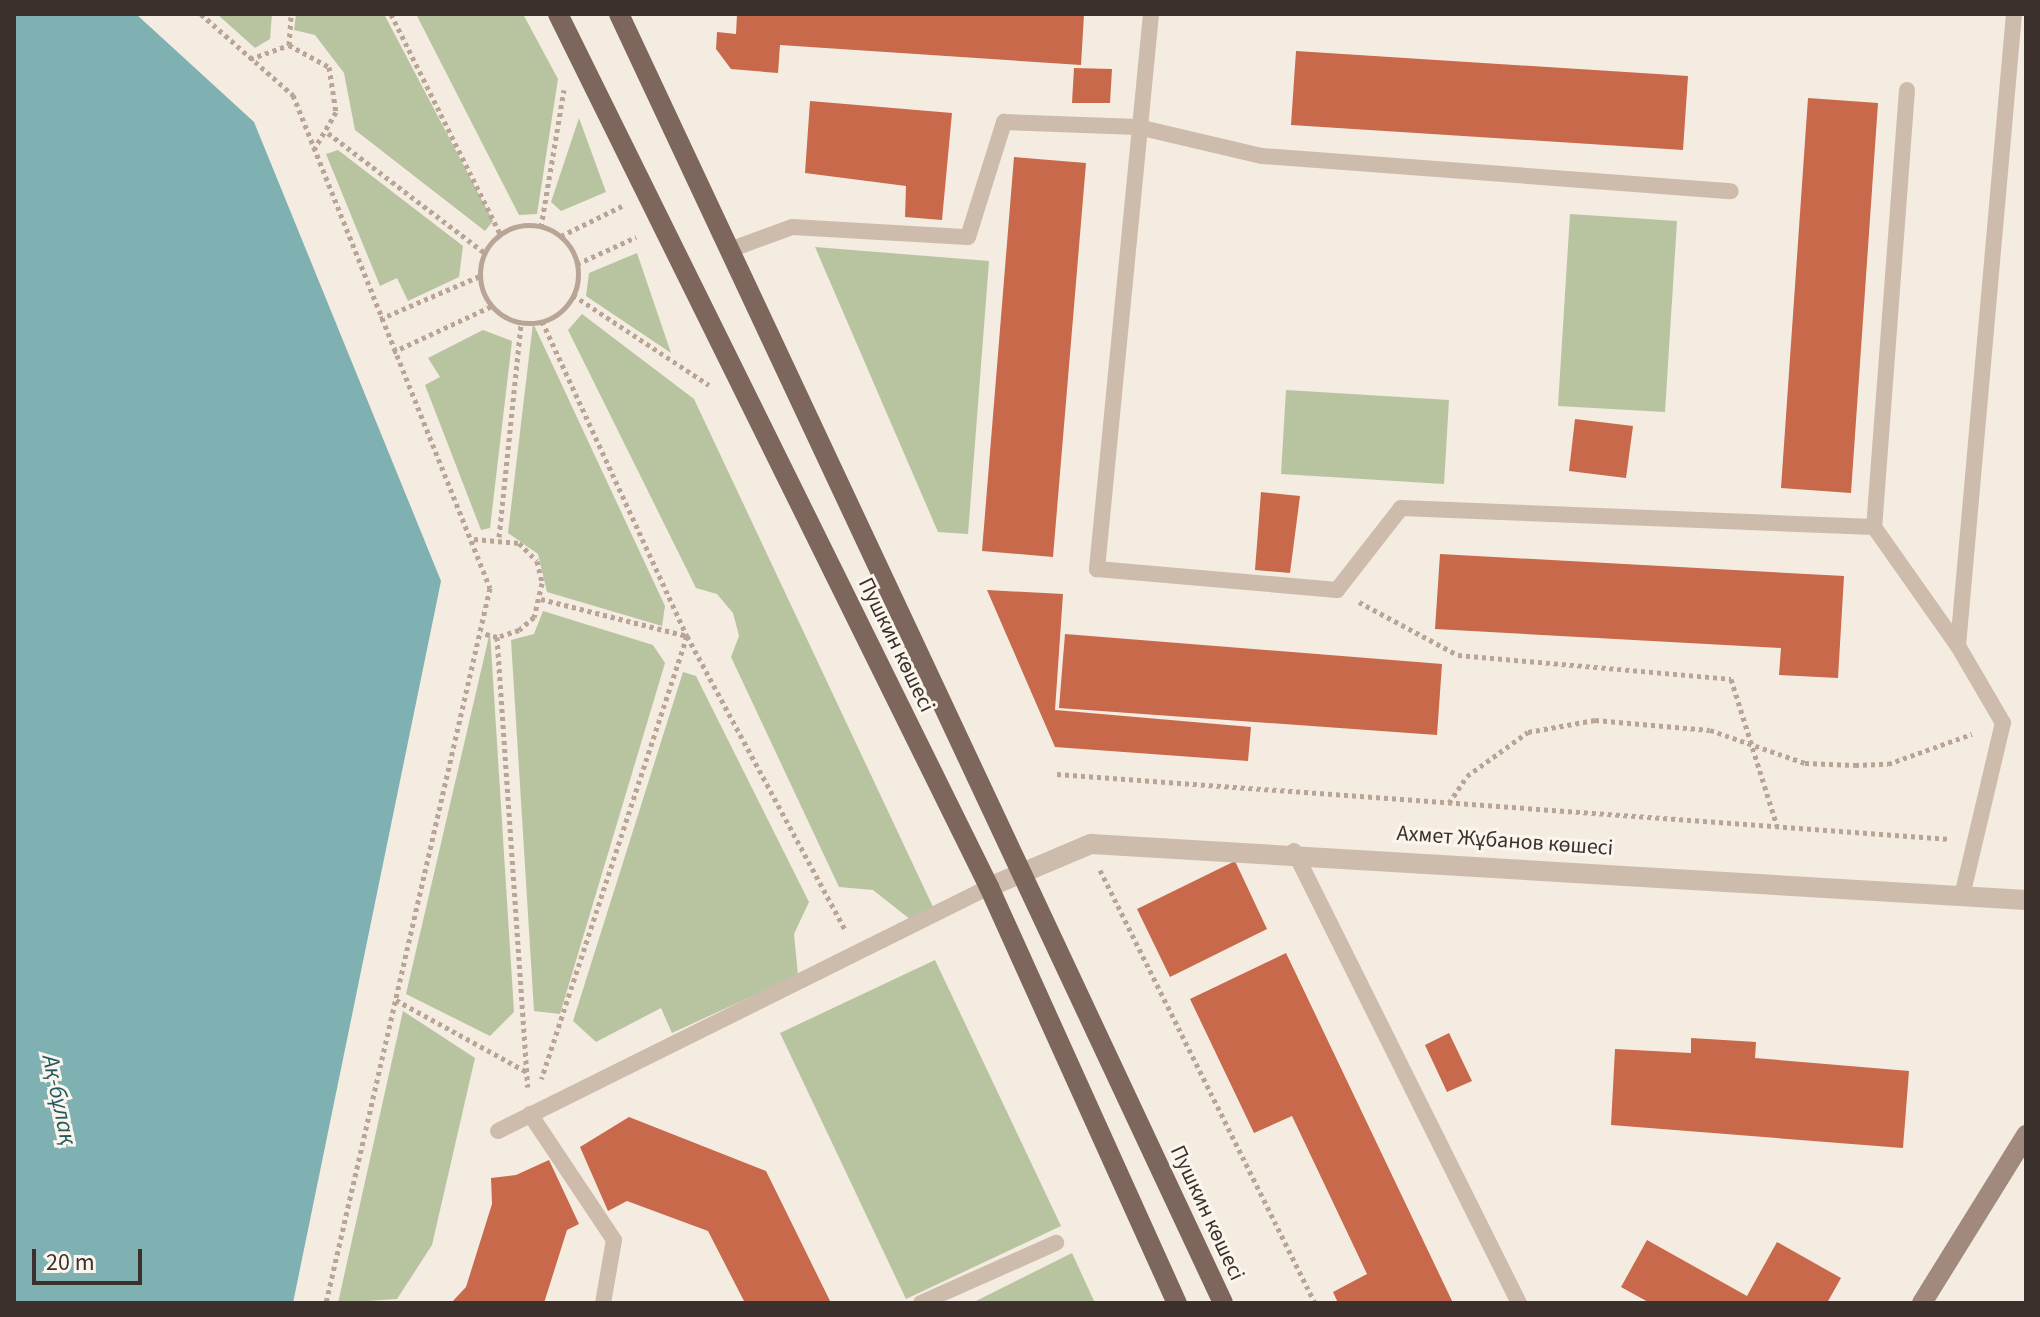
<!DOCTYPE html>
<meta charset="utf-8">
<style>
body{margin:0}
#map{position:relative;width:2040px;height:1317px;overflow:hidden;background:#f4ebe1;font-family:"Source Sans 3",sans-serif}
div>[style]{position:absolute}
.green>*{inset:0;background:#b8c4a0}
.water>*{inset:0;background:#7fb0b2}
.building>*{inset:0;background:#c8694b}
.path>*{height:5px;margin-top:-2.5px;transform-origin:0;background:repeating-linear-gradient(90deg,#b9a596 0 4px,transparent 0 8px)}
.path>.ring{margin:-2.5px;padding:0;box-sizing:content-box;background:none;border:5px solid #b9a596;border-radius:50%}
.lane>*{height:16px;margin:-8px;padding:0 8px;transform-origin:8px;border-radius:8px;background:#cdbbac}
.street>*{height:20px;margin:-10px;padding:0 10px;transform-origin:10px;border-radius:10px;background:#cdbbac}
.secondary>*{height:20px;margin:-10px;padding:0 10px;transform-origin:10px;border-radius:10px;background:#a18a7d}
.primary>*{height:20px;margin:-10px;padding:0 10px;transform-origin:10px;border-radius:10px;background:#7d675c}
span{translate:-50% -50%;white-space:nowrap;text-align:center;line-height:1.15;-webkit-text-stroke:6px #fbf5ee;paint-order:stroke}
.street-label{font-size:22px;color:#3b302b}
.water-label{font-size:24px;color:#1f5a5e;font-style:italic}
.frame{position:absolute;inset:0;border:16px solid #3b302b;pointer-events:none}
.scale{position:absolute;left:32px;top:1249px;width:110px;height:36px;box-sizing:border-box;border:4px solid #3b302b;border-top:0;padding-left:10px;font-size:24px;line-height:28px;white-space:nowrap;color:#3b302b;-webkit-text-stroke:6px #fbf5ee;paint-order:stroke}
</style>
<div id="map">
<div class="green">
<div style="clip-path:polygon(217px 14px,272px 14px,270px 39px,255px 48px)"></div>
<div style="clip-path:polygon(296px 14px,384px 14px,493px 221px,485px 231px,355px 130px,344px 73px,315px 35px,294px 30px)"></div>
<div style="clip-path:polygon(416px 14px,523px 14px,558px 79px,537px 214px,519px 215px)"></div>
<div style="clip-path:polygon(579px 118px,606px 192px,561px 211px,551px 202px)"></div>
<div style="clip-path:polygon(338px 150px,463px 246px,459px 277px,408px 301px,397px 278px,380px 286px,326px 154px)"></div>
<div style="clip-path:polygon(1570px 214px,1677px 221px,1665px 412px,1558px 406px)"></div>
<div style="clip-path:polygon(815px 247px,989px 261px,968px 534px,938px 532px)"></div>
<div style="clip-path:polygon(637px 253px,671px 353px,586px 296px,589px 273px)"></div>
<div style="clip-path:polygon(582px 314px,694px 399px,934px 909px,911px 920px,873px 890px,839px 887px,731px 657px,739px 636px,733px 613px,717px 594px,696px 588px,568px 330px)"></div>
<div style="clip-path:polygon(533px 323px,665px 606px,662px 626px,547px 592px,538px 554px,508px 533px)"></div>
<div style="clip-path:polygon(483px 330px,512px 341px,490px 528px,481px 530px,425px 385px,440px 377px,428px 358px)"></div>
<div style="clip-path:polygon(1286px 390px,1449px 400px,1444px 484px,1281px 474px)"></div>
<div style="clip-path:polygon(543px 611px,653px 645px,665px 663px,560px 1014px,534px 1011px,511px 640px,534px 634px)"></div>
<div style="clip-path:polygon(490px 632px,514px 1012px,490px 1036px,406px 994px)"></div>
<div style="clip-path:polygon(683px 672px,696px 676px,809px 902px,794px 934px,798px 975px,672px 1033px,661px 1008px,596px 1042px,573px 1021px)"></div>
<div style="clip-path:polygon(935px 960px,1061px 1226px,906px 1299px,780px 1033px)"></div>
<div style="clip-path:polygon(403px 1011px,475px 1058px,432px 1245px,397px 1299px,338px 1303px)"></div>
<div style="clip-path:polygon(1072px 1253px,1095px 1303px,972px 1303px)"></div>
</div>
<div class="water">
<div style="clip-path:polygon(14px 14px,136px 14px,254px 122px,441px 581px,293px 1303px,14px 1303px)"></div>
</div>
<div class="building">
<div style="clip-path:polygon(737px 14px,1084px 14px,1081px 65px,780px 45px,778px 73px,731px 69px,716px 49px,717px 32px,736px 34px)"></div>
<div style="clip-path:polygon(1296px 51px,1688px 76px,1683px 150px,1291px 125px)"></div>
<div style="clip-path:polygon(1074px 68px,1112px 69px,1110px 103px,1072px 103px)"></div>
<div style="clip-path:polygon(1808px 98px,1878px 103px,1851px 493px,1781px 488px)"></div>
<div style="clip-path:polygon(810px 101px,952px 113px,942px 220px,905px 217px,906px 186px,805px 173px)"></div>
<div style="clip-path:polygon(1014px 157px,1086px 163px,1053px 557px,982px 551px)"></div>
<div style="clip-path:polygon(1575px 419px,1633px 426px,1626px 478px,1569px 471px)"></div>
<div style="clip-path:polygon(1261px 492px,1300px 496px,1290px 573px,1255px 570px)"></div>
<div style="clip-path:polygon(1440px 554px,1844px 576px,1838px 678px,1779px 675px,1781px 648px,1435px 629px)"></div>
<div style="clip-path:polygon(987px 590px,1063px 594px,1055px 710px,1251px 727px,1248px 761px,1055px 747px)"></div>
<div style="clip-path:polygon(1065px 634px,1442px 664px,1437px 735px,1059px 708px)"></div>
<div style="clip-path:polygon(1235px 861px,1267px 929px,1170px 977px,1137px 909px)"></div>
<div style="clip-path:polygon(1286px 953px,1453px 1303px,1338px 1303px,1333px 1292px,1367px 1274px,1292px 1116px,1254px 1133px,1190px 999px)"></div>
<div style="clip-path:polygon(1449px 1033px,1472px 1081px,1447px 1092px,1425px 1045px)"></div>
<div style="clip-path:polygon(1691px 1038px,1756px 1042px,1755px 1058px,1909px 1071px,1903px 1148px,1611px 1125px,1615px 1049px,1691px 1053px)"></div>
<div style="clip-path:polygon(629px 1117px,766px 1171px,831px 1303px,745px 1303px,708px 1231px,627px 1201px,608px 1211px,580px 1147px)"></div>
<div style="clip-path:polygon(549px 1160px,579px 1224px,567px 1230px,544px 1303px,451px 1303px,466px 1287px,492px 1204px,491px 1178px,516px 1175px)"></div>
<div style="clip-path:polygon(1647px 1240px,1747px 1296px,1777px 1242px,1841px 1278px,1827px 1303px,1650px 1303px,1621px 1287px)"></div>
</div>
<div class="path">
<div style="left:201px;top:14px;width:123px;rotate:41.4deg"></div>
<div style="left:293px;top:95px;width:531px;rotate:68.22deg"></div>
<div style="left:490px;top:588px;width:734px;rotate:102.92deg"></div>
<div style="left:391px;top:14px;width:246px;rotate:63.6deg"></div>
<div style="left:289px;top:45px;width:31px;rotate:-86deg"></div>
<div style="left:250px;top:59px;width:41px;rotate:-19.7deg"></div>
<div style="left:289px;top:45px;width:46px;rotate:28.8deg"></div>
<div style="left:329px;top:67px;width:46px;rotate:81.2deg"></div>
<div style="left:336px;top:112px;width:42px;rotate:120.3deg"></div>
<div style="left:328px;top:133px;width:198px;rotate:37.4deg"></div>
<div class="ring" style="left:480px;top:225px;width:93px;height:93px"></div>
<div style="left:541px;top:227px;width:139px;rotate:-80.5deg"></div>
<div style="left:561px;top:236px;width:68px;rotate:-26.2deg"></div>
<div style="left:577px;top:264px;width:65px;rotate:-24.6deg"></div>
<div style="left:573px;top:295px;width:163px;rotate:33.5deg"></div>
<div style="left:380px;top:319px;width:109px;rotate:-23.3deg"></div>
<div style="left:542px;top:321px;width:347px;rotate:65.3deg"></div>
<div style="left:687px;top:636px;width:333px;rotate:61.7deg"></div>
<div style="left:393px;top:352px;width:109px;rotate:-24.9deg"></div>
<div style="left:499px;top:537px;width:215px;rotate:-84.1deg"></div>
<div style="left:474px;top:539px;width:45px;rotate:5.1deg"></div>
<div style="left:519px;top:543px;width:25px;rotate:45deg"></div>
<div style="left:537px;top:561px;width:23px;rotate:77deg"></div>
<div style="left:542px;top:583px;width:35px;rotate:103deg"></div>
<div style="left:534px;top:617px;width:20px;rotate:139deg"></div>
<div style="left:519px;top:630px;width:23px;rotate:162deg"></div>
<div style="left:497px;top:637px;width:16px;rotate:-165deg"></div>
<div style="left:541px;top:599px;width:151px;rotate:14.2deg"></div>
<div style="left:687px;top:636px;width:466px;rotate:108.2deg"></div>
<div style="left:1359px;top:602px;width:112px;rotate:28.2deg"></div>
<div style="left:1458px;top:655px;width:274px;rotate:5deg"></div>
<div style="left:1731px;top:679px;width:154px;rotate:72.6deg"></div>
<div style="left:497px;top:637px;width:451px;rotate:86.1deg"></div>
<div style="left:1057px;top:774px;width:895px;rotate:4.16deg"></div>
<div style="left:1449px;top:803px;width:32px;rotate:-56deg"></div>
<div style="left:1467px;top:776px;width:75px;rotate:-35.8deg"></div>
<div style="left:1528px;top:732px;width:68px;rotate:-10.2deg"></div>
<div style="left:1595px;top:720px;width:115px;rotate:5deg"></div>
<div style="left:1710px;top:730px;width:101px;rotate:19.2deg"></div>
<div style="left:1805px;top:763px;width:50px;rotate:2.3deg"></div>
<div style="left:1855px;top:765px;width:33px;rotate:-2deg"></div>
<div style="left:1888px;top:764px;width:89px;rotate:-19.7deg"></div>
<div style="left:1100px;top:870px;width:483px;rotate:63.6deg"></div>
<div style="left:396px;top:1000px;width:149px;rotate:28.8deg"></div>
</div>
<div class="lane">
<div style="left:1151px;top:14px;width:558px;rotate:95.56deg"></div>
<div style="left:1097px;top:569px;width:241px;rotate:5deg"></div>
<div style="left:1337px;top:590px;width:104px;rotate:-52deg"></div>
<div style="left:1401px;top:508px;width:473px;rotate:2.3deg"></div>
<div style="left:1907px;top:90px;width:438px;rotate:94.3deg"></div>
<div style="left:1874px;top:527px;width:146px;rotate:54.8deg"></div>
<div style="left:732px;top:249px;width:64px;rotate:-20.1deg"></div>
<div style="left:792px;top:227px;width:176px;rotate:3.3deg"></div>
<div style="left:968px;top:237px;width:121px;rotate:-72.6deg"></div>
<div style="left:1004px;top:122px;width:134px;rotate:2.1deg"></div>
<div style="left:1138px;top:127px;width:127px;rotate:13.2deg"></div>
<div style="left:1262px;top:156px;width:470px;rotate:4.3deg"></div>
<div style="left:1294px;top:851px;width:505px;rotate:63.54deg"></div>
<div style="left:1962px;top:896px;width:178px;rotate:-76.7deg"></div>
<div style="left:2003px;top:723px;width:89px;rotate:-120.3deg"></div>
<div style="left:1958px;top:646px;width:634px;rotate:-84.94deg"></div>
<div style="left:530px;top:1114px;width:151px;rotate:56.3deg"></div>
<div style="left:614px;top:1240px;width:64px;rotate:99.9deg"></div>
<div style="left:498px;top:1131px;width:548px;rotate:-26.42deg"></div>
<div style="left:921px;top:1303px;width:148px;rotate:-24deg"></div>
</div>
<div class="street">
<div style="left:989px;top:887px;width:111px;rotate:-22.9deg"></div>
<div style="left:1091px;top:844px;width:937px;rotate:3.43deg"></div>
</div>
<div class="secondary">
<div style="left:1922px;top:1303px;width:198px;rotate:-58.2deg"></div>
</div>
<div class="primary">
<div style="left:558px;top:14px;width:974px;rotate:63.72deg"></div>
<div style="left:989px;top:887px;width:457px;rotate:65.7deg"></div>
<div style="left:619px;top:14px;width:1423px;rotate:64.89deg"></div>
</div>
<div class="street-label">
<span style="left:896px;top:645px;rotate:64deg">Пушкин көшесі</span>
<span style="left:1505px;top:841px;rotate:4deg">Ахмет Жұбанов көшесі</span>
<span style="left:1207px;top:1213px;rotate:65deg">Пушкин көшесі</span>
</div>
<div class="water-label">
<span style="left:59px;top:1100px;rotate:78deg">Ақ-бұлақ</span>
</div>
<div class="frame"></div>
<div class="scale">20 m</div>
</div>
